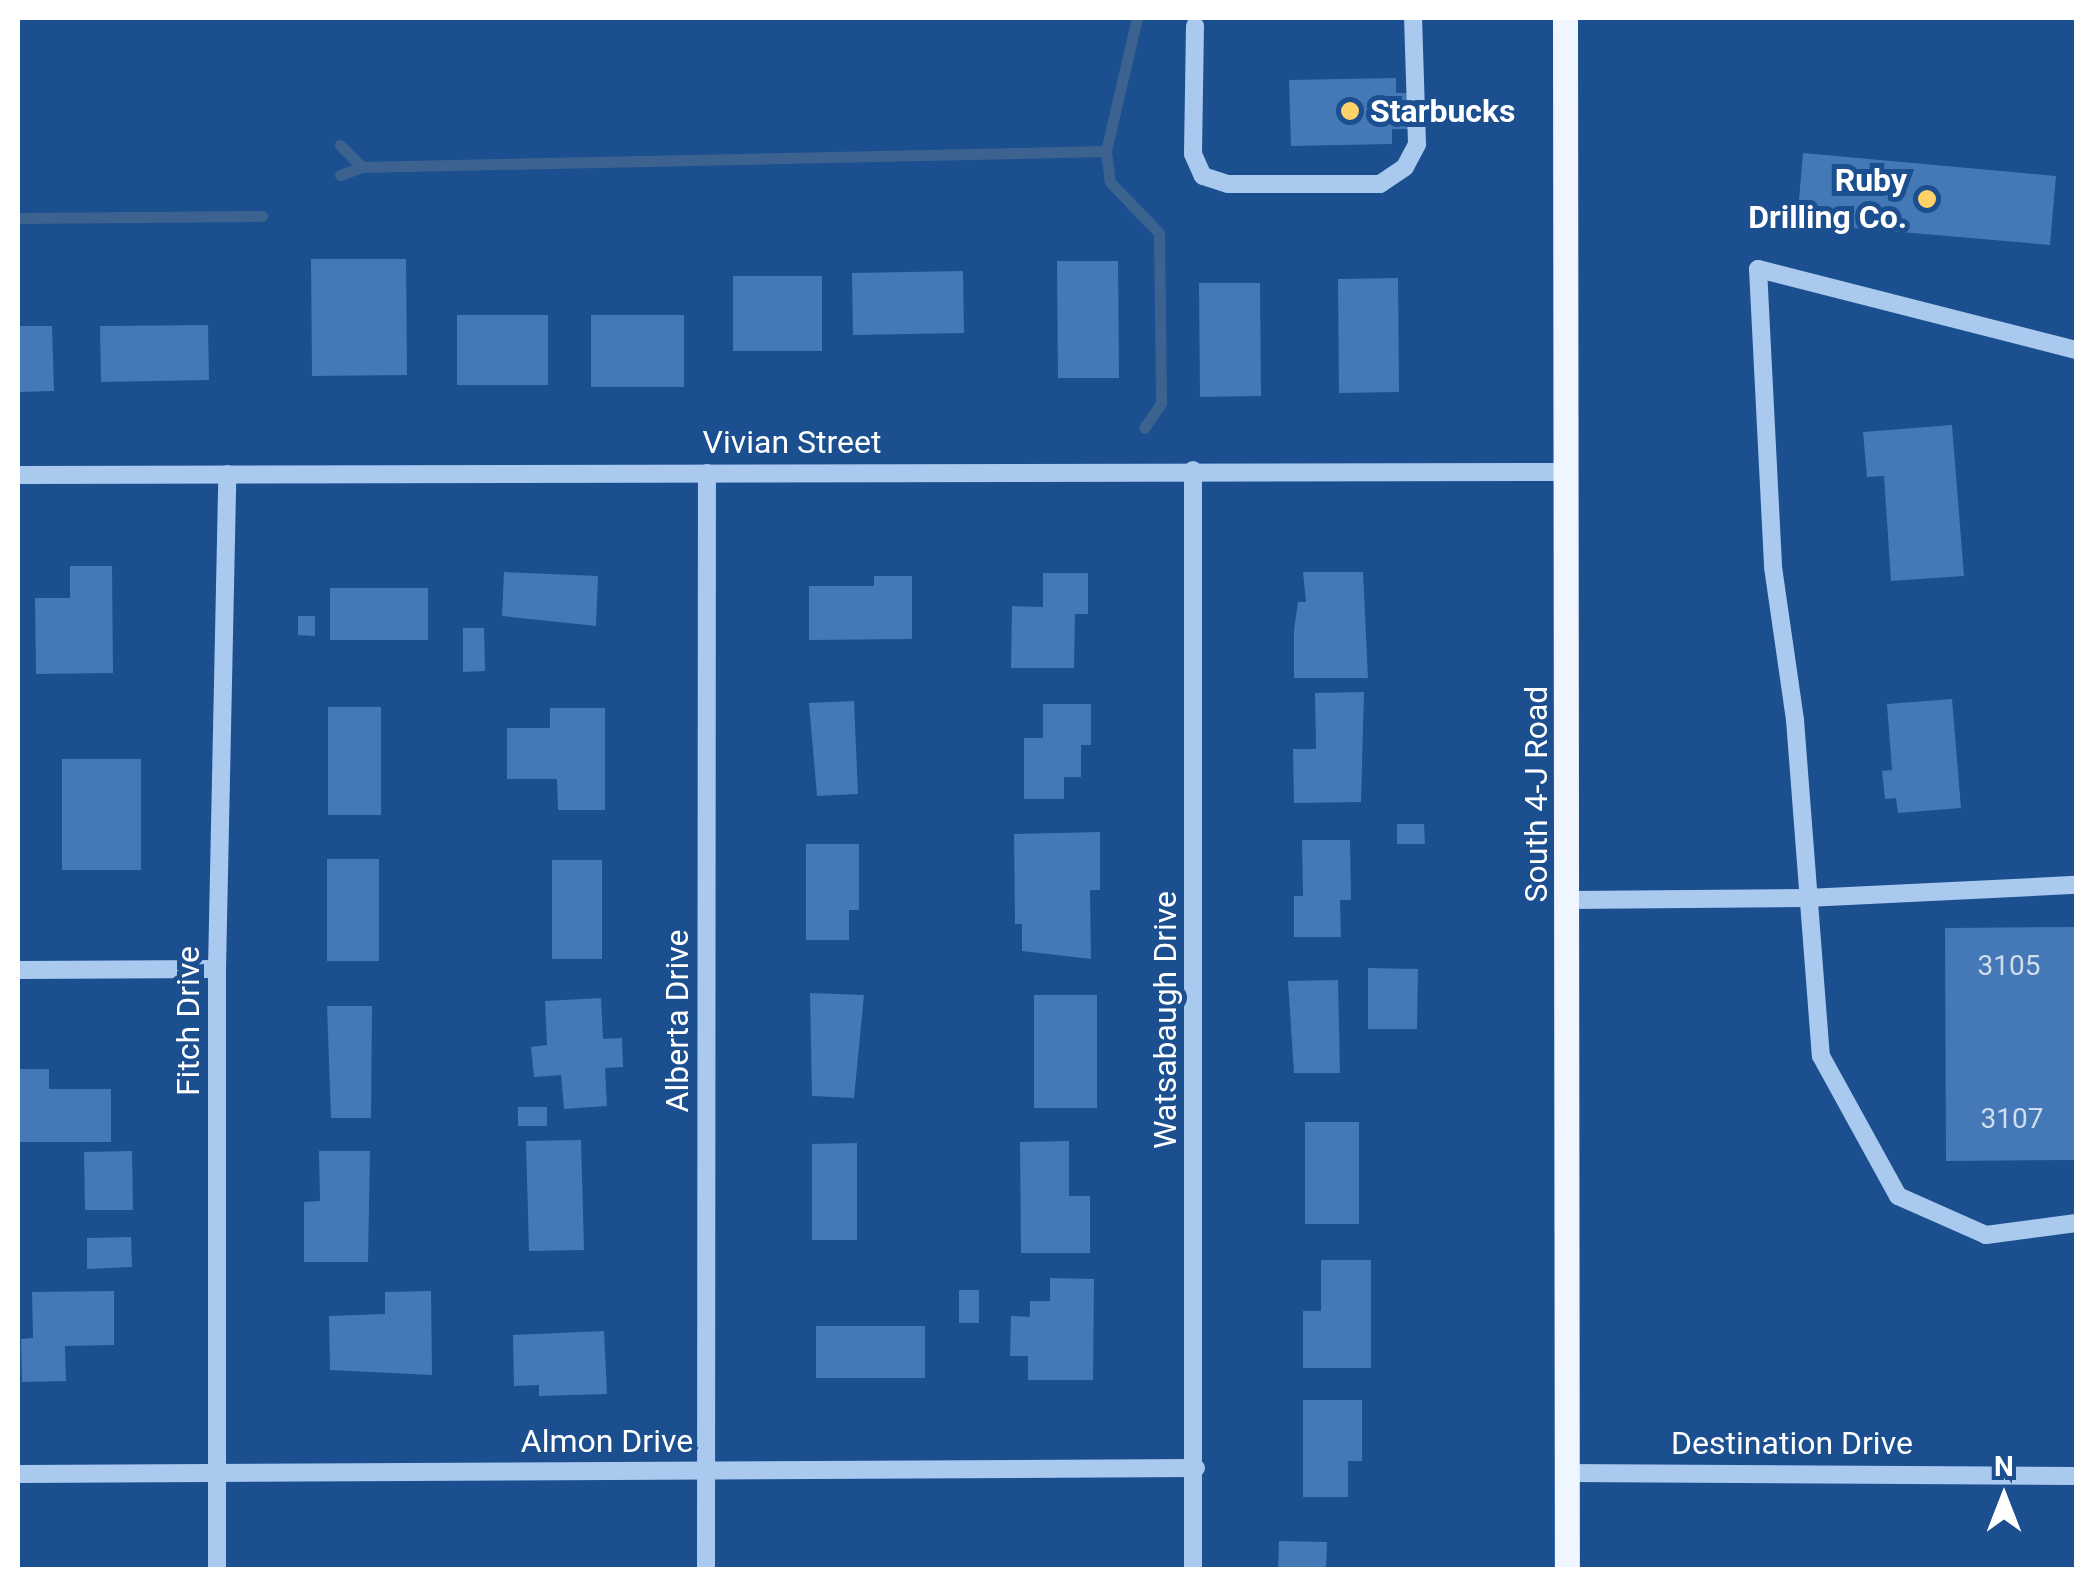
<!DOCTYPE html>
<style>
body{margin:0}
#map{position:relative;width:2094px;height:1587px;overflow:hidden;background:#1b4f8f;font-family:Roboto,sans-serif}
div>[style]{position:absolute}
.stream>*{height:11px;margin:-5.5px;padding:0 5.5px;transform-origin:5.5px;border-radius:5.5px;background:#3c6290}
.building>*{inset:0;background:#4478b7}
.minor>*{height:18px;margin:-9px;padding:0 9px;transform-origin:9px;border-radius:9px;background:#a9c9ee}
.major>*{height:25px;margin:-12.5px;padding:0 12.5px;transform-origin:12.5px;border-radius:12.5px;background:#f0f6ff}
.dots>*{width:28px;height:28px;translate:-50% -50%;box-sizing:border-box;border:5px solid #1b4f8f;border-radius:50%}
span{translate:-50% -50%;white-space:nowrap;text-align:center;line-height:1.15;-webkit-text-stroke:10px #1b4f8f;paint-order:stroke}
.number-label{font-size:28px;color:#d0dded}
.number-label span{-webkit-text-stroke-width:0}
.poi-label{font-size:32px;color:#fff;font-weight:700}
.left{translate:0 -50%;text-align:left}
.right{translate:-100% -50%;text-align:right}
.street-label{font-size:32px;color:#fff}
.frame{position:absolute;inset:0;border:20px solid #fff;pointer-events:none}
.north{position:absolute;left:1954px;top:1447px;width:100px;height:100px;-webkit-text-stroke:8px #1b4f8f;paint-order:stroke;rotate:0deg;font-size:28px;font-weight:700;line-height:40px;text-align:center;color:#fff}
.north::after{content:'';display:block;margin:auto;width:35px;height:45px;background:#fff;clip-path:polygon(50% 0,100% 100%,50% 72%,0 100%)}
</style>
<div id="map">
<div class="stream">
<div style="left:340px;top:145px;width:31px;rotate:45deg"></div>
<div style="left:1106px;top:151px;width:31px;rotate:83deg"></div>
<div style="left:1110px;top:182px;width:71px;rotate:46.1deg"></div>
<div style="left:1159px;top:233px;width:170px;rotate:89.3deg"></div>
<div style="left:1161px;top:403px;width:30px;rotate:124deg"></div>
<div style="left:340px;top:175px;width:23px;rotate:-20deg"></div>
<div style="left:362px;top:167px;width:744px;rotate:-1.23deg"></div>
<div style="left:1106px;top:151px;width:137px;rotate:-76.9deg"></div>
<div style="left:18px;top:218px;width:244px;rotate:-0.5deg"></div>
</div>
<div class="building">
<div style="clip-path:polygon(1396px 78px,1396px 93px,1411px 93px,1412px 129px,1392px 129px,1392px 144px,1291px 146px,1289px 80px)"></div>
<div style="clip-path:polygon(1803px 153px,2056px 176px,2050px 245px,1797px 223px)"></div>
<div style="clip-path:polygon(311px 259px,406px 259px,407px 375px,312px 376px)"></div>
<div style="clip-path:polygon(1057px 261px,1118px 261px,1119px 378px,1058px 378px)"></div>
<div style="clip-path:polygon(963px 271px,964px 333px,853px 335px,852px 273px)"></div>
<div style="clip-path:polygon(733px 276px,822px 276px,822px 351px,733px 351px)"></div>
<div style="clip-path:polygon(1398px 278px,1399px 392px,1339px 393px,1338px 279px)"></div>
<div style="clip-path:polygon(1199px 283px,1260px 283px,1261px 396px,1200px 397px)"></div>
<div style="clip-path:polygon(457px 315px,548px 315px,548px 385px,457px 385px)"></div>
<div style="clip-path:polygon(591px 315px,684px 315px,684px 387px,591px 387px)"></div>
<div style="clip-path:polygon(208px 325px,209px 380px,101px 382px,100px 326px)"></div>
<div style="clip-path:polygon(18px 326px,52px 326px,54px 391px,18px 392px)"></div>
<div style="clip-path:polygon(1952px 425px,1964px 576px,1891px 581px,1884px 476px,1867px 477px,1863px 432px)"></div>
<div style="clip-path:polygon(70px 566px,112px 566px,113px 673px,36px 674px,35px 598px,70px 598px)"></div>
<div style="clip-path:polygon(504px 572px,598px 576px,596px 626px,502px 616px)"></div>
<div style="clip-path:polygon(1303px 572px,1363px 572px,1368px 678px,1294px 678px,1294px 630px,1298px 602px,1306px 602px)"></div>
<div style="clip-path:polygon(1043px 573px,1088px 573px,1088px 614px,1075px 614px,1074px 668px,1011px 668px,1012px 606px,1043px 607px)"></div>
<div style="clip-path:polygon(874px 576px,912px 576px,912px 639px,809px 640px,809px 586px,874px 586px)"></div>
<div style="clip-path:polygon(330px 588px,428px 588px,428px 640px,330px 640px)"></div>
<div style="clip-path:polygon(298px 616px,315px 616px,315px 636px,298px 635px)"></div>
<div style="clip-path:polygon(463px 628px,484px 628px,485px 671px,463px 672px)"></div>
<div style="clip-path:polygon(1364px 692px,1361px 802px,1294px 803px,1293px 749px,1316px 749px,1315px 693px)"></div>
<div style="clip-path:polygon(1952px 699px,1961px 808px,1898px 813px,1896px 798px,1885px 799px,1882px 771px,1892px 770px,1887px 704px)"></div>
<div style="clip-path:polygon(854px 701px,858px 794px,817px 796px,809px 703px)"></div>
<div style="clip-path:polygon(1043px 704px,1091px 704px,1091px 745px,1081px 745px,1081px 777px,1064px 777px,1064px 799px,1024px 799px,1024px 738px,1043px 738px)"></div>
<div style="clip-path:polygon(328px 707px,381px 707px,381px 815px,328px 815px)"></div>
<div style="clip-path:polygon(550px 708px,605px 708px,605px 810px,558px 810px,557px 779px,507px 779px,507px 728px,550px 728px)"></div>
<div style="clip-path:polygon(62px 759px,141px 759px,141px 870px,62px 870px)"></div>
<div style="clip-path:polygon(1397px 824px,1424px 824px,1425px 844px,1397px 844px)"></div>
<div style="clip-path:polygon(1100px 832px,1100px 890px,1090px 890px,1091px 959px,1022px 951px,1022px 924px,1015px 924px,1014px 834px)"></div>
<div style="clip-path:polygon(1302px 840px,1350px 840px,1351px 900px,1340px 900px,1341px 937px,1294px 937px,1294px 896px,1303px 896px)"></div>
<div style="clip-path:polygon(806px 844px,859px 844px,859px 910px,849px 910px,849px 940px,806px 940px)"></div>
<div style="clip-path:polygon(327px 859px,379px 859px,379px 961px,327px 961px)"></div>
<div style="clip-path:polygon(552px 860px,602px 860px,602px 959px,552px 959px)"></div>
<div style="clip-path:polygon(2076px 927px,2076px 1160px,1946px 1161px,1945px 928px)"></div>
<div style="clip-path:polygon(1368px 968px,1418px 969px,1417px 1029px,1368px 1029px)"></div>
<div style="clip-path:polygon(1338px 980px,1340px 1073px,1294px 1073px,1288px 981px)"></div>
<div style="clip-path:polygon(810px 993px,864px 995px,854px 1098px,812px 1096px)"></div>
<div style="clip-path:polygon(1034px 995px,1097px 995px,1097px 1108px,1034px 1108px)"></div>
<div style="clip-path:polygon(601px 998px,603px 1039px,622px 1038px,623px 1067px,605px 1068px,607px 1106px,564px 1109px,561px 1075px,534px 1077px,531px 1047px,547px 1045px,545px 1001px)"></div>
<div style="clip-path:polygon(327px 1006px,372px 1006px,371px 1118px,331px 1118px)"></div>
<div style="clip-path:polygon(18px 1069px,49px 1069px,49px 1089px,111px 1089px,111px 1142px,18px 1142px)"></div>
<div style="clip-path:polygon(518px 1107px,547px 1107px,547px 1126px,518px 1126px)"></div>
<div style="clip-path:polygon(1305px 1122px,1359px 1122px,1359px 1224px,1305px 1224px)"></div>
<div style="clip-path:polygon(581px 1140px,584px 1250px,529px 1251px,526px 1141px)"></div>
<div style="clip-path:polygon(1069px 1141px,1069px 1196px,1090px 1196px,1090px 1253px,1021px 1253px,1020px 1142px)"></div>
<div style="clip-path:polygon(857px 1143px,857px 1240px,812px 1240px,812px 1144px)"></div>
<div style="clip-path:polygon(132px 1151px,133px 1210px,85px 1210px,84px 1152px)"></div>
<div style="clip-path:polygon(319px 1151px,370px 1151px,368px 1262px,304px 1262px,304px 1202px,320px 1201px)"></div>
<div style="clip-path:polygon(131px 1237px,132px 1267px,87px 1269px,87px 1238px)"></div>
<div style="clip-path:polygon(1321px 1260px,1371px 1260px,1371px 1368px,1303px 1368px,1303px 1311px,1321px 1311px)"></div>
<div style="clip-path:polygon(1050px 1278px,1094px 1279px,1093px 1380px,1028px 1380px,1028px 1356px,1010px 1356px,1011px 1316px,1030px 1317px,1030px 1301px,1050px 1301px)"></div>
<div style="clip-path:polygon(959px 1290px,979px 1290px,979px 1323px,959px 1323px)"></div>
<div style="clip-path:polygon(114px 1291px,114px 1345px,65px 1346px,66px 1381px,22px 1382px,21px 1339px,33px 1338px,32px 1292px)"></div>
<div style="clip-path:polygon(431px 1291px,432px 1375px,330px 1370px,329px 1316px,385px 1314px,385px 1292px)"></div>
<div style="clip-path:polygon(816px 1326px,925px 1326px,925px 1378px,816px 1378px)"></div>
<div style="clip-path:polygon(604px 1331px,607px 1394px,539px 1396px,539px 1385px,514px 1386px,513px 1335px)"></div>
<div style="clip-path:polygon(1303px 1400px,1362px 1400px,1362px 1461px,1348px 1461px,1348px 1497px,1303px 1497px)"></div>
<div style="clip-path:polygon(1279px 1541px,1327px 1542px,1326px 1570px,1278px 1570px)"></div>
</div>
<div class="minor">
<div style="left:1195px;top:26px;width:128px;rotate:90.9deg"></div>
<div style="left:1193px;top:154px;width:24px;rotate:66deg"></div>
<div style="left:1203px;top:176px;width:26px;rotate:18deg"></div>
<div style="left:1228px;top:184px;width:152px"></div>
<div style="left:1380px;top:184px;width:30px;rotate:-34deg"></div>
<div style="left:1405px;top:167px;width:26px;rotate:-62deg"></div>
<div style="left:1417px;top:144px;width:126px;rotate:-91.8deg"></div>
<div style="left:2076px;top:350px;width:328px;rotate:-165.7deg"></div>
<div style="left:1758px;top:269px;width:298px;rotate:87.1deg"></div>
<div style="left:1773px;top:567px;width:155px;rotate:81.8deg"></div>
<div style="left:1795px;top:720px;width:337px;rotate:85.6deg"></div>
<div style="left:1821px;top:1056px;width:160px;rotate:61.2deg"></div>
<div style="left:1898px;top:1196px;width:96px;rotate:23.9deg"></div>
<div style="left:1986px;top:1235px;width:91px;rotate:-7.6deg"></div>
<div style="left:1193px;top:470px;width:1100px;rotate:90deg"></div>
<div style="left:18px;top:475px;width:1550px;rotate:-0.11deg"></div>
<div style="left:1569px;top:900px;width:238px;rotate:-0.5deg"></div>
<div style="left:1807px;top:898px;width:269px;rotate:-2.8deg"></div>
<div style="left:18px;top:970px;width:199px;rotate:-0.3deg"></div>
<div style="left:1567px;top:1473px;width:509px;rotate:0.34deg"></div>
<div style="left:18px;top:1474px;width:1178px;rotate:-0.29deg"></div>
<div style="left:217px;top:1570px;width:601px;rotate:-90deg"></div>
<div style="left:217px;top:969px;width:495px;rotate:-88.8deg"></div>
<div style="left:706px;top:1570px;width:1097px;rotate:-89.95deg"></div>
</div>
<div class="major">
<div style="left:1565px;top:18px;width:1552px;rotate:89.93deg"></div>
</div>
<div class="dots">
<div style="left:1350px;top:111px;background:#ffd166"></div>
<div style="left:1927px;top:199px;background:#ffd166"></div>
</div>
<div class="number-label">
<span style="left:2009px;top:966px">3105</span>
<span style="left:2012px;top:1119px">3107</span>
</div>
<div class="poi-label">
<span class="left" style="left:1370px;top:111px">Starbucks</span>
<span class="right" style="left:1907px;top:199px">Ruby<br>Drilling Co.</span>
</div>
<div class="street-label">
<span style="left:792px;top:442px">Vivian Street</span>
<span style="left:1536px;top:794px;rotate:-90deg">South 4-J Road</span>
<span style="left:1165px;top:1020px;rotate:-90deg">Watsabaugh Drive</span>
<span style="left:188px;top:1021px;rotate:-90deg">Fitch Drive</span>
<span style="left:677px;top:1021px;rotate:-90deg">Alberta Drive</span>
<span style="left:607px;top:1441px">Almon Drive</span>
<span style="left:1792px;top:1443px">Destination Drive</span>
</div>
<div class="frame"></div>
<div class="north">N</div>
</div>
